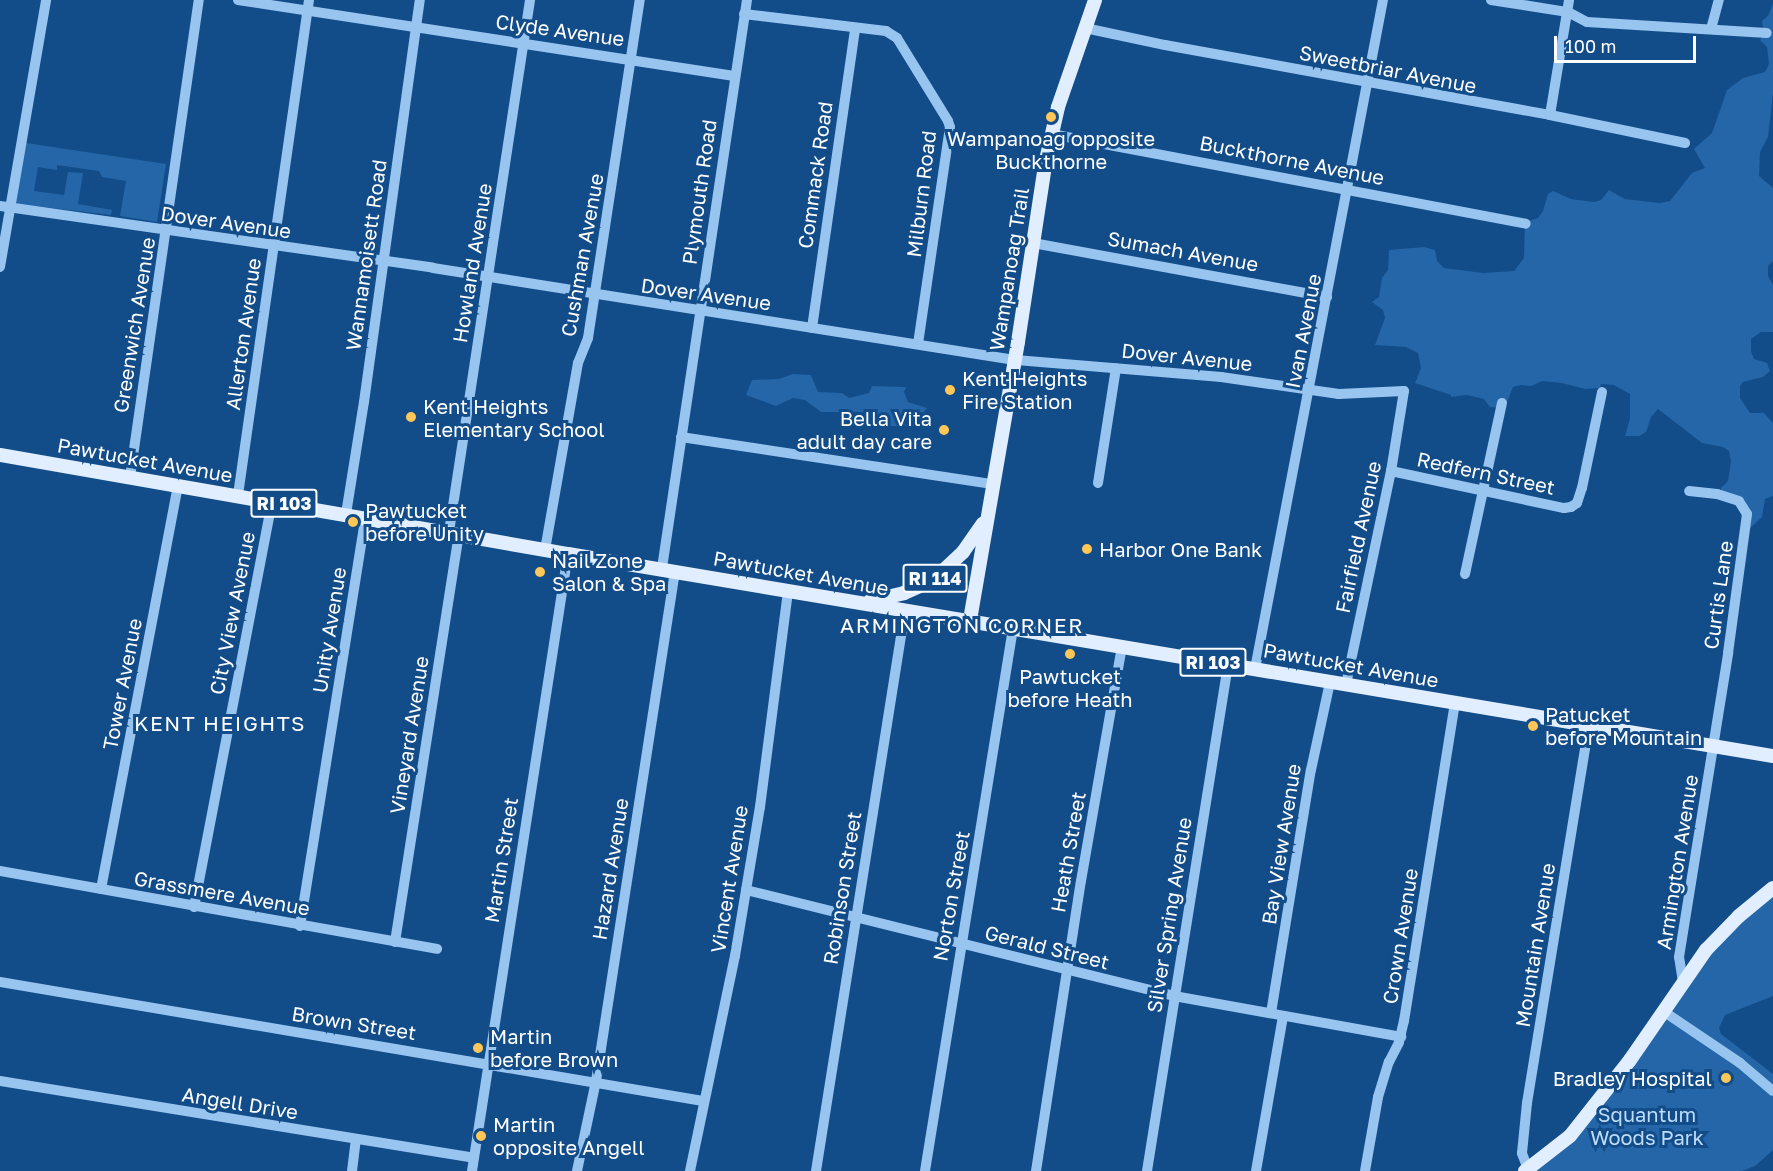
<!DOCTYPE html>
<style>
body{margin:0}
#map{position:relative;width:1773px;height:1171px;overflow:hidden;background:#124c89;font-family:"Golos Text",sans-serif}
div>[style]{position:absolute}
.green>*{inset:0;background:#2466a8}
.minor>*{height:10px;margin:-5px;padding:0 5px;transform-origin:5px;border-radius:5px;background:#98c4f0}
.major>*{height:14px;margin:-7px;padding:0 7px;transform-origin:7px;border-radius:7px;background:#e1eeff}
.dots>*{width:16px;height:16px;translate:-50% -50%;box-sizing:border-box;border:3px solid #124c89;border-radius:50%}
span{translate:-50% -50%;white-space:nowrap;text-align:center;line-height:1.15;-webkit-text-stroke:6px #124c89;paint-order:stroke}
.shield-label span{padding:2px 4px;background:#124c89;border:2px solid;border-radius:4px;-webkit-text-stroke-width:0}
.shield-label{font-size:18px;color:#fff;font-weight:700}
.street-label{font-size:20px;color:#fff}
.poi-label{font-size:20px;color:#fff}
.left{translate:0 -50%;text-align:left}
.right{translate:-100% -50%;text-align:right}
.park-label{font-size:20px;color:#beddfc}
.neighbourhood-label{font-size:21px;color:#fff;letter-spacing:1.5px}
.scale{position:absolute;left:1554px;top:36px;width:142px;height:27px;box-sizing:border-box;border:3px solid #fff;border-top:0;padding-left:8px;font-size:18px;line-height:21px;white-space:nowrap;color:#fff;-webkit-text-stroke:4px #124c89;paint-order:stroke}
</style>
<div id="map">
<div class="green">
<div style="clip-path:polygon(1773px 4px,1773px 93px,1768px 137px,1760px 152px,1759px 176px,1773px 188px,1773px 261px,1768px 266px,1768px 276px,1773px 285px,1773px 332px,1761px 332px,1751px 339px,1751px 351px,1754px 359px,1767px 363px,1770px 371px,1763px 377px,1743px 382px,1740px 386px,1740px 398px,1750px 413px,1764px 413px,1773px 423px,1773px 496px,1765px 499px,1762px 517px,1748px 530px,1748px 509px,1722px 495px,1721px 488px,1728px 481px,1731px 461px,1729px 451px,1723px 447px,1702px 443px,1658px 409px,1651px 417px,1646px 432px,1639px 436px,1625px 436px,1630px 418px,1630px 394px,1614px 385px,1601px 384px,1600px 388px,1585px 389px,1562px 383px,1542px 381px,1531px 386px,1521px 385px,1513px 387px,1507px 402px,1500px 408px,1490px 407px,1484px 399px,1467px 395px,1451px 397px,1451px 395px,1415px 383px,1421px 368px,1418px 353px,1406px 347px,1375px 345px,1385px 318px,1383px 310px,1372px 302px,1379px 297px,1382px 278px,1388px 270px,1389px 250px,1424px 247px,1435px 250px,1437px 261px,1444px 268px,1483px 273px,1514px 271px,1524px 258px,1525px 222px,1538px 218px,1543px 211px,1548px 194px,1553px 191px,1571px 199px,1594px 202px,1601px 200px,1609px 190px,1625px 199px,1660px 203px,1670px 201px,1692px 173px,1705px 168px,1694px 149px,1712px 133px,1727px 90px,1743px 78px,1765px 72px,1769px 64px,1767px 47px,1760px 40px,1764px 34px,1762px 21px,1768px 16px)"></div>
<div style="clip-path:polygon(26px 143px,166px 164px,157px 222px,120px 216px,126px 181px,102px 177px,99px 171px,57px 165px,57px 170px,38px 167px,34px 191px,64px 195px,68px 172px,83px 173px,78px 204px,112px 210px,111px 215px,18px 204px,14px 200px)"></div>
<div style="clip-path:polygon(793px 374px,811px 375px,818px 392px,842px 393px,849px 398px,869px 393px,872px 386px,906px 387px,904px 392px,908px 402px,927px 408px,918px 420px,908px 426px,890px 426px,863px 412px,821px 412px,805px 400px,793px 398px,776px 406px,746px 395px,752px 380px,779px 379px)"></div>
<div style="clip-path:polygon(1773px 888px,1773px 996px,1725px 1015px,1719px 1028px,1721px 1034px,1773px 1074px,1773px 1150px,1755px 1166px,1742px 1171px,1525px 1171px,1555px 1149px,1681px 984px)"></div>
</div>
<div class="minor">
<div style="left:238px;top:0;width:502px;rotate:8.71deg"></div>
<div style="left:1491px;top:0;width:78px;rotate:8.9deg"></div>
<div style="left:1568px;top:12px;width:21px;rotate:28deg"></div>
<div style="left:1587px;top:22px;width:180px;rotate:3.5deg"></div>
<div style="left:744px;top:14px;width:143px;rotate:6.8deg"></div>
<div style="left:886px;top:31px;width:13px;rotate:32deg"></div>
<div style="left:897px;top:38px;width:97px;rotate:58.4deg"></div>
<div style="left:948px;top:121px;width:6px;rotate:72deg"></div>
<div style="left:950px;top:127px;width:218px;rotate:98.4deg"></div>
<div style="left:1085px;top:28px;width:82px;rotate:12deg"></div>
<div style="left:1165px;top:45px;width:391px;rotate:10.3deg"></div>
<div style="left:1550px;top:115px;width:138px;rotate:11.7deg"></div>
<div style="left:1711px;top:29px;width:30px;rotate:-75deg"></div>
<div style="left:1550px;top:115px;width:117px;rotate:-80.6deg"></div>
<div style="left:1051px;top:134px;width:483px;rotate:10.7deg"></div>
<div style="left:0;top:206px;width:437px;rotate:8.1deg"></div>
<div style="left:433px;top:268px;width:589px;rotate:8.98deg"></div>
<div style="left:1015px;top:360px;width:207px;rotate:4.7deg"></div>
<div style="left:1221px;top:377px;width:119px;rotate:8.2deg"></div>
<div style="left:1339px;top:394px;width:65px;rotate:-2.6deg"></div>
<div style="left:1404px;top:391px;width:81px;rotate:99.2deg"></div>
<div style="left:1391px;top:471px;width:219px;rotate:101.9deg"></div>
<div style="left:1033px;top:243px;width:299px;rotate:10.4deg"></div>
<div style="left:0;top:267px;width:271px;rotate:-80.2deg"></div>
<div style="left:812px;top:328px;width:303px;rotate:-81.8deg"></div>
<div style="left:681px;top:437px;width:315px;rotate:8.6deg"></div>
<div style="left:1391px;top:471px;width:177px;rotate:12.1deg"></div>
<div style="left:1564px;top:508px;width:7px;rotate:-8deg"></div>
<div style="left:1571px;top:507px;width:7px;rotate:-34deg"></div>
<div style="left:1577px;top:503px;width:16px;rotate:-72deg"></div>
<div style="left:1582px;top:488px;width:98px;rotate:-78.2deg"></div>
<div style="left:130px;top:477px;width:482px;rotate:-81.8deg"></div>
<div style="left:1098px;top:483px;width:116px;rotate:-81.1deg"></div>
<div style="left:238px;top:495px;width:500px;rotate:-81.84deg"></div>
<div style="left:346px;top:514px;width:113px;rotate:-80.9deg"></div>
<div style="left:364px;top:402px;width:406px;rotate:-82.1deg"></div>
<div style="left:449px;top:532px;width:538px;rotate:-81.34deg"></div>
<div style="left:545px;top:550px;width:190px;rotate:-80deg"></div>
<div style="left:578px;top:363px;width:27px;rotate:-68deg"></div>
<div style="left:588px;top:338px;width:342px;rotate:-81.3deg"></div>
<div style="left:662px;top:568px;width:574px;rotate:-81.49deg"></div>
<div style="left:1465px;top:574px;width:175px;rotate:-77.8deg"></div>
<div style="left:1255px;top:669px;width:681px;rotate:-79.17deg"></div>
<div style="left:0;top:871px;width:444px;rotate:10.1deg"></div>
<div style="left:101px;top:889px;width:410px;rotate:-79.2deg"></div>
<div style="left:746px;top:890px;width:441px;rotate:13.9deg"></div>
<div style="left:1174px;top:996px;width:231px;rotate:10.2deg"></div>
<div style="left:194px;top:907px;width:413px;rotate:-79.1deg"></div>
<div style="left:300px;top:926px;width:413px;rotate:-80.9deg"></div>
<div style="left:395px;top:942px;width:413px;rotate:-81.1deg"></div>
<div style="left:0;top:982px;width:713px;rotate:9.61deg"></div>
<div style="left:1683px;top:982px;width:25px;rotate:-99deg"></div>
<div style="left:1679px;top:957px;width:308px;rotate:-80.8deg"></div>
<div style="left:1728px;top:653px;width:140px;rotate:-82.2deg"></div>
<div style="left:1747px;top:514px;width:15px;rotate:-122deg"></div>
<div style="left:1739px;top:501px;width:23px;rotate:-162deg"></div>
<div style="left:1717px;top:494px;width:28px;rotate:-174deg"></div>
<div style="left:1663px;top:1011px;width:93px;rotate:34deg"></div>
<div style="left:1740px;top:1063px;width:43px;rotate:40.3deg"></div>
<div style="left:1271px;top:1013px;width:246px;rotate:-80.7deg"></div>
<div style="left:1311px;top:770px;width:90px;rotate:-77.8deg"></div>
<div style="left:0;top:1081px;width:480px;rotate:9.2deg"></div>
<div style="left:1528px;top:1169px;width:17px;rotate:-111deg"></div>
<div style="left:1522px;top:1153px;width:50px;rotate:-84.3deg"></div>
<div style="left:1527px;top:1103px;width:382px;rotate:-80.7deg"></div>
<div style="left:352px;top:1171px;width:31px;rotate:-83deg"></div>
<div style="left:472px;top:1171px;width:624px;rotate:-81.16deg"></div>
<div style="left:577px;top:1171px;width:92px;rotate:-78.1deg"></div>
<div style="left:596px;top:1081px;width:516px;rotate:-81.19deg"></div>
<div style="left:690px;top:1171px;width:220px;rotate:-78.2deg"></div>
<div style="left:735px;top:956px;width:151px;rotate:-80.5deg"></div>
<div style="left:760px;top:807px;width:219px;rotate:-82.6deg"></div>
<div style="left:816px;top:1171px;width:567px;rotate:-80.97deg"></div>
<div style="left:925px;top:1171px;width:550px;rotate:-80.79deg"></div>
<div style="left:1036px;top:1171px;width:293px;rotate:-81.2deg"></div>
<div style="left:1081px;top:881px;width:238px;rotate:-80.1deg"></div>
<div style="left:1147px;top:1171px;width:512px;rotate:-80.91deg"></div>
<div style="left:1256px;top:1171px;width:157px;rotate:-80.1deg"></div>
<div style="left:1365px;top:1171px;width:75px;rotate:-80deg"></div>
<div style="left:1378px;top:1097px;width:37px;rotate:-73deg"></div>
<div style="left:1389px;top:1062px;width:22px;rotate:-63deg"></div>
<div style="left:1399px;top:1042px;width:22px;rotate:-77deg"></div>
<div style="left:1404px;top:1021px;width:322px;rotate:-80.9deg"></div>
</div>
<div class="major">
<div style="left:0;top:455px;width:577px;rotate:9.89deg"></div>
<div style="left:568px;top:554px;width:1222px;rotate:9.52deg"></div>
<div style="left:870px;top:601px;width:35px;rotate:-13deg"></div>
<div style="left:904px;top:593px;width:32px;rotate:-24deg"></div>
<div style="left:933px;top:580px;width:41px;rotate:-43deg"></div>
<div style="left:963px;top:552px;width:35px;rotate:-55deg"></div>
<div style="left:970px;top:620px;width:282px;rotate:-80.2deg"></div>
<div style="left:1018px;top:342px;width:184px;rotate:-81.3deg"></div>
<div style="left:1046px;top:160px;width:54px;rotate:-77.2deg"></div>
<div style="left:1058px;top:107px;width:113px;rotate:-70.9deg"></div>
<div style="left:1525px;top:1171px;width:57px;rotate:-37.9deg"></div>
<div style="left:1570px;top:1136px;width:97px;rotate:-51.7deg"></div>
<div style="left:1630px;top:1060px;width:134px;rotate:-55.4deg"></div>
<div style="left:1706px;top:950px;width:47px;rotate:-45.9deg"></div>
<div style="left:1739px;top:916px;width:44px;rotate:-39.5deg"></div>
</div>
<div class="dots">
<div style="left:1051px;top:117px;background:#ffc757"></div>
<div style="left:950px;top:390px;background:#ffc757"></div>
<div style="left:411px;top:417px;background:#ffc757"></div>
<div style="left:944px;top:430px;background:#ffc757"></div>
<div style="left:353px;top:522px;background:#ffc757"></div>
<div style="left:1087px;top:549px;background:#ffc757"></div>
<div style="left:540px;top:572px;background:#ffc757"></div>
<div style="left:1070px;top:654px;background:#ffc757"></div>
<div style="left:1533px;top:726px;background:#ffc757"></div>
<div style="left:478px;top:1048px;background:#ffc757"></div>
<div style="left:1726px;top:1078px;background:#ffc757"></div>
<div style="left:481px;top:1136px;background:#ffc757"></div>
</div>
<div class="shield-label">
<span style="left:284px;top:503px">RI 103</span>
<span style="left:935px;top:578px">RI 114</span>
<span style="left:1213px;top:662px">RI 103</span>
</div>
<div class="street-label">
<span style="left:560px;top:30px;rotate:8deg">Clyde Avenue</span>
<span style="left:1388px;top:69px;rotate:11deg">Sweetbriar Avenue</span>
<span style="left:1292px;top:160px;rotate:11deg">Buckthorne Avenue</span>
<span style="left:815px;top:175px;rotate:-82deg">Commack Road</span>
<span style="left:699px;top:192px;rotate:-82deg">Plymouth Road</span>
<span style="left:921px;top:194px;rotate:-83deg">Milburn Road</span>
<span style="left:226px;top:222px;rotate:8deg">Dover Avenue</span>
<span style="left:1183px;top:251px;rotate:10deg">Sumach Avenue</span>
<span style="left:366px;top:255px;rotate:-82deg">Wannamoisett Road</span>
<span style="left:582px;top:255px;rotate:-80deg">Cushman Avenue</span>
<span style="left:472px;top:263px;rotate:-81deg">Howland Avenue</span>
<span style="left:1009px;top:269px;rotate:-81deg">Wampanoag Trail</span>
<span style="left:706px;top:294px;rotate:8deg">Dover Avenue</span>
<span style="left:134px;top:325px;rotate:-81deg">Greenwich Avenue</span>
<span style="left:1303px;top:331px;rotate:-79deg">Ivan Avenue</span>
<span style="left:243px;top:334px;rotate:-82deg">Allerton Avenue</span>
<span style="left:1187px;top:357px;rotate:6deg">Dover Avenue</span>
<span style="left:145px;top:460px;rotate:10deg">Pawtucket Avenue</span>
<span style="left:1486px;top:473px;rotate:12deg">Redfern Street</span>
<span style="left:1358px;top:537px;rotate:-78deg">Fairfield Avenue</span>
<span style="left:801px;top:573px;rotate:10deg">Pawtucket Avenue</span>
<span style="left:1718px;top:595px;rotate:-82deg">Curtis Lane</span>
<span style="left:232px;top:613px;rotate:-79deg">City View Avenue</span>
<span style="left:329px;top:630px;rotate:-81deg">Unity Avenue</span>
<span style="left:1351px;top:665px;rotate:10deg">Pawtucket Avenue</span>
<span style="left:122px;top:684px;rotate:-79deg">Tower Avenue</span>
<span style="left:409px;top:735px;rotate:-81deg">Vineyard Avenue</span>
<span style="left:1281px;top:844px;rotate:-81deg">Bay View Avenue</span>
<span style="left:1068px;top:852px;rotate:-80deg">Heath Street</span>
<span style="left:501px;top:860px;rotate:-81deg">Martin Street</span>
<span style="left:1677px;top:862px;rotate:-81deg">Armington Avenue</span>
<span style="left:610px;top:869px;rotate:-81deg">Hazard Avenue</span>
<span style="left:729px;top:879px;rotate:-81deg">Vincent Avenue</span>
<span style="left:842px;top:888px;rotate:-81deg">Robinson Street</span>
<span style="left:222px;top:893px;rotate:10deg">Grassmere Avenue</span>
<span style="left:951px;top:896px;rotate:-80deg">Norton Street</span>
<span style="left:1169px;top:915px;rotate:-81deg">Silver Spring Avenue</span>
<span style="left:1400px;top:936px;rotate:-81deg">Crown Avenue</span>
<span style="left:1535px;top:945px;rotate:-81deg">Mountain Avenue</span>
<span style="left:1047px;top:947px;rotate:14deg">Gerald Street</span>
<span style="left:354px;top:1023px;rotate:9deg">Brown Street</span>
<span style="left:240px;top:1103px;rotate:9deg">Angell Drive</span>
</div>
<div class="poi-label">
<span style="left:1051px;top:150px">Wampanoag opposite<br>Buckthorne</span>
<span class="left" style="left:962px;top:390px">Kent Heights<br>Fire Station</span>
<span class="left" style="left:423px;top:418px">Kent Heights<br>Elementary School</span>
<span class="right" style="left:932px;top:430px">Bella Vita<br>adult day care</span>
<span class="left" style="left:365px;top:522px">Pawtucket<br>before Unity</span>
<span class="left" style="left:1099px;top:549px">Harbor One Bank</span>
<span class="left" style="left:552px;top:572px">Nail Zone<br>Salon &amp; Spa</span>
<span style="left:1070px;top:688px">Pawtucket<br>before Heath</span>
<span class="left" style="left:1545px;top:726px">Patucket<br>before Mountain</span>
<span class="left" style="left:490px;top:1048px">Martin<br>before Brown</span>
<span class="right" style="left:1712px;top:1078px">Bradley Hospital</span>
<span class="left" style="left:493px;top:1136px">Martin<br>opposite Angell</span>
</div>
<div class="park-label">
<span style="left:1647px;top:1126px">Squantum<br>Woods Park</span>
</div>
<div class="neighbourhood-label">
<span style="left:962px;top:625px">ARMINGTON CORNER</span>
<span style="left:220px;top:723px">KENT HEIGHTS</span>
</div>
<div class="scale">100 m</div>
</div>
